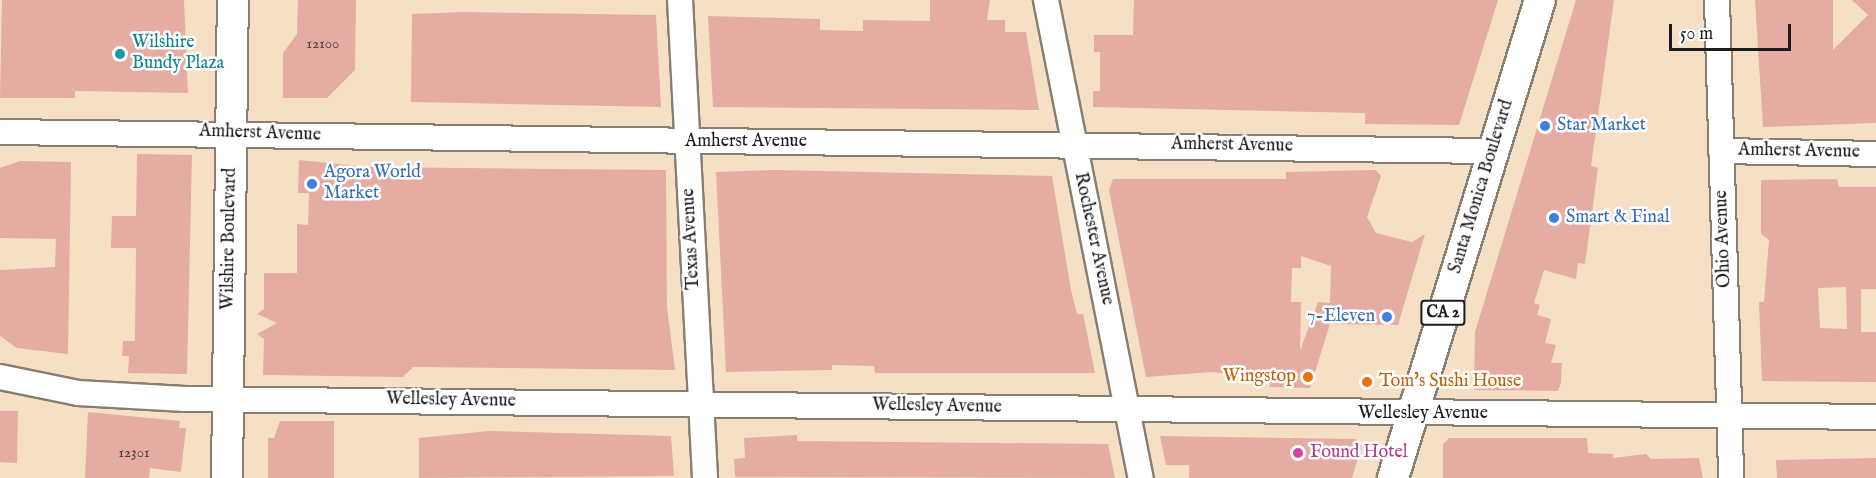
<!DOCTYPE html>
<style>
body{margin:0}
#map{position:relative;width:1876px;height:478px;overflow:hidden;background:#f5e0c6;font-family:"IM FELL English",serif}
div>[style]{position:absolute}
.building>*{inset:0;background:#e4aca3}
.roads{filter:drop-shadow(2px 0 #887e71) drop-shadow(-2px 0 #887e71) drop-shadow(0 2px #887e71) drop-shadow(0 -2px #887e71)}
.minor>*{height:24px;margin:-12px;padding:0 12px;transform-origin:12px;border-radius:12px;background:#fff}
.major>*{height:30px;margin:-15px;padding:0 15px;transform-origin:15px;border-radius:15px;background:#fff}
.dots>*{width:16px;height:16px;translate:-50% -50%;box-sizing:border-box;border:3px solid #fff;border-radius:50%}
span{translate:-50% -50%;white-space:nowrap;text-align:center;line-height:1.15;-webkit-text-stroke:5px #fff;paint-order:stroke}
.number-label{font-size:15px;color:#4e403e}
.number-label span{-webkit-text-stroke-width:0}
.shield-label span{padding:2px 4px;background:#fff;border:2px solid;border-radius:4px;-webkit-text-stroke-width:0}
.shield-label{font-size:16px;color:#1c1c1c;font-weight:700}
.culture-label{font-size:18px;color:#0d838f}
.left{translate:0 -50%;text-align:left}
.shop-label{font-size:18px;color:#366cbe}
.right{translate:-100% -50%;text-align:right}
.street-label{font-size:18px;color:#1c1c1c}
.food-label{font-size:18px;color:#c56008}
.hotel-label{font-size:18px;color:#b23c85}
.scale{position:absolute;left:1669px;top:24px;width:122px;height:27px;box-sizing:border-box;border:3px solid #1c1c1c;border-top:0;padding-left:8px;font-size:18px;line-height:21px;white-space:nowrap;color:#1c1c1c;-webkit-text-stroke:4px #fff;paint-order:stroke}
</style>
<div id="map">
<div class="building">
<div style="clip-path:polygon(2px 0,184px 0,188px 93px,75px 91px,75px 98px,0 98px)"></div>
<div style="clip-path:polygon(298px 0,356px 0,355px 70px,327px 98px,283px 98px,283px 53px,297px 34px)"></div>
<div style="clip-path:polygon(930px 0,990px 0,987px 20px,1005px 20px,1005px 32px,1026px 32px,1039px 110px,713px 107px,708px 16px,820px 19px,820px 30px,863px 31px,863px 20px,930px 21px)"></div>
<div style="clip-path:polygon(1134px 0,1498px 0,1459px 125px,1365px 124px,1365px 113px,1093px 107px,1093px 91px,1100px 91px,1100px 52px,1094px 52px,1094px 35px,1133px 35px)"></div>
<div style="clip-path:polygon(1576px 0,1614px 0,1591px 166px,1598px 168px,1585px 264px,1578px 263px,1576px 279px,1544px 270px,1534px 303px,1540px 305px,1537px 315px,1551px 319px,1545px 343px,1556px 345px,1551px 363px,1562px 363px,1561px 383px,1558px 391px,1474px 390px,1475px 332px)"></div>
<div style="clip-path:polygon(1755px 0,1833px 0,1833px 50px,1868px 15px,1852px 0,1876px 0,1876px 123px,1763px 127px)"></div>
<div style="clip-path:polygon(463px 12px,656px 15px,661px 107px,411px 102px,412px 14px)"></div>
<div style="clip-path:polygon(137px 154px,192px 155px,187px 374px,128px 373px,129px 356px,122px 356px,123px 341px,135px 341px,136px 248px,111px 248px,112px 216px,136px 216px)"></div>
<div style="clip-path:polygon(299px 160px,366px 167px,666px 170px,667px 307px,675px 370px,413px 367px,403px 377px,263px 375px,264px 339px,257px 334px,277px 323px,257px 314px,264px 309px,264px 273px,297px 273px,297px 224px,308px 225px,309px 193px,298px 193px)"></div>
<div style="clip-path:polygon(20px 161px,71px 162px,68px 354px,17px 348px,0 336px,0 270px,55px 267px,56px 239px,0 238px,0 168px)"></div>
<div style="clip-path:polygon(775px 170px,1052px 176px,1071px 290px,1077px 314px,1083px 314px,1095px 373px,875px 373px,874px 366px,832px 365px,832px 370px,726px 372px,716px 172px)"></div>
<div style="clip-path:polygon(evenodd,1376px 170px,1381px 176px,1367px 217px,1376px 233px,1412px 242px,1425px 234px,1398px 325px,1330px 324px,1310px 388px,1269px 387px,1272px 378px,1211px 372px,1146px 377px,1109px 190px,1113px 179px,1286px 179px,1286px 172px,1376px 170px,1301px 256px,1331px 266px,1330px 303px,1318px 302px,1300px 351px,1301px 302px,1291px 302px,1292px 268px,1301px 268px,1301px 256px)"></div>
<div style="clip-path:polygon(evenodd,1837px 179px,1839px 187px,1876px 187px,1876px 289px,1861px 289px,1861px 332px,1876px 332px,1876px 382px,1762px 381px,1759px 302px,1764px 302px,1769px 240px,1761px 234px,1761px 180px,1837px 179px,1846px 287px,1847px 329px,1820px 328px,1818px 288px,1846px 287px)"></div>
<div style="clip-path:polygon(0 411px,18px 411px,17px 463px,0 462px)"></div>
<div style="clip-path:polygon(88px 412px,180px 421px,179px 428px,186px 428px,181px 472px,150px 468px,149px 478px,85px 478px)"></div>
<div style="clip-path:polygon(280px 421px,334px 421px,334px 478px,268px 478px,268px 438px,274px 438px)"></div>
<div style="clip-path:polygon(489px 431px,671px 436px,674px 476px,419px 478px,419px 438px)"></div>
<div style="clip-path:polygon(797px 435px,797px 441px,1108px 444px,1115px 478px,735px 477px,734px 459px,745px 458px,744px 438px)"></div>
<div style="clip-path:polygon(1160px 436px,1355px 439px,1362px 445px,1352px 478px,1189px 478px,1189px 465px,1166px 465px)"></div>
<div style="clip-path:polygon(1449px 438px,1587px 438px,1588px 453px,1613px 454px,1613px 458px,1646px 454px,1651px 459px,1699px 458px,1703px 478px,1443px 478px,1443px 444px)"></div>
<div style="clip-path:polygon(1876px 458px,1876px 478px,1777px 478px,1776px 460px)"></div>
</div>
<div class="roads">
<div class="minor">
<div style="left:680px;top:0;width:479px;rotate:87deg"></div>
<div style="left:1046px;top:0;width:487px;rotate:78.8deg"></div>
<div style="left:1717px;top:0;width:478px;rotate:88.3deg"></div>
<div style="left:0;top:132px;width:1493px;rotate:0.73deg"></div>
<div style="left:1721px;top:151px;width:155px;rotate:1.1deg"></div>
<div style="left:0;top:377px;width:80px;rotate:11.6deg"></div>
<div style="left:78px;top:393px;width:107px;rotate:3.2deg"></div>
<div style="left:185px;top:399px;width:1691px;rotate:0.61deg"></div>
</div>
<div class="major">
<div style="left:227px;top:478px;width:478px;rotate:-89.3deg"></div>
<div style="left:1393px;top:478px;width:500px;rotate:-72.91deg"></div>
</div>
</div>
<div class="dots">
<div style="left:120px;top:54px;background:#0f9aa8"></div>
<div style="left:1545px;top:126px;background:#3f7fe0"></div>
<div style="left:312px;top:184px;background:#3f7fe0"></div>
<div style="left:1554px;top:218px;background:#3f7fe0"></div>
<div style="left:1387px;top:317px;background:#3f7fe0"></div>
<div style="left:1308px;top:377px;background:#e8710a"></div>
<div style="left:1367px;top:382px;background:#e8710a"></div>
<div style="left:1298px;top:453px;background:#d1479c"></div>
</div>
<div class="number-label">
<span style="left:323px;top:44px">12100</span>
<span style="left:134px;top:453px">12301</span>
</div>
<div class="shield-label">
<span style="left:1443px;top:313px">CA 2</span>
</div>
<div class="culture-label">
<span class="left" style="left:132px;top:54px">Wilshire<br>Bundy Plaza</span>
</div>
<div class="shop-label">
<span class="left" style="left:1557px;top:126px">Star Market</span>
<span class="left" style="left:324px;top:184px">Agora World<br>Market</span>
<span class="left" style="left:1566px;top:218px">Smart &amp; Final</span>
<span class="right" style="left:1375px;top:317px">7-Eleven</span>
</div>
<div class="street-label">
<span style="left:260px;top:134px;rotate:2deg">Amherst Avenue</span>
<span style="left:746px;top:142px">Amherst Avenue</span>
<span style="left:1232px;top:146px;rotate:1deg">Amherst Avenue</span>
<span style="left:1799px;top:152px;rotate:1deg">Amherst Avenue</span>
<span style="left:1482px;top:187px;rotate:-73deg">Santa Monica Boulevard</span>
<span style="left:230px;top:239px;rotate:-89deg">Wilshire Boulevard</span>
<span style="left:692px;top:239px;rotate:-93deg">Texas Avenue</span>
<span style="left:1093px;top:239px;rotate:78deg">Rochester Avenue</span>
<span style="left:1724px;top:239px;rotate:-92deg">Ohio Avenue</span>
<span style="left:451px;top:401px;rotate:1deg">Wellesley Avenue</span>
<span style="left:937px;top:407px;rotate:1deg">Wellesley Avenue</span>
<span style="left:1423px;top:414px">Wellesley Avenue</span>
</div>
<div class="food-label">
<span class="right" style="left:1296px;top:377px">Wingstop</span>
<span class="left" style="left:1379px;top:382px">Tom's Sushi House</span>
</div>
<div class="hotel-label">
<span class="left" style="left:1310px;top:453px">Found Hotel</span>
</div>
<div class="scale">50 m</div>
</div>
